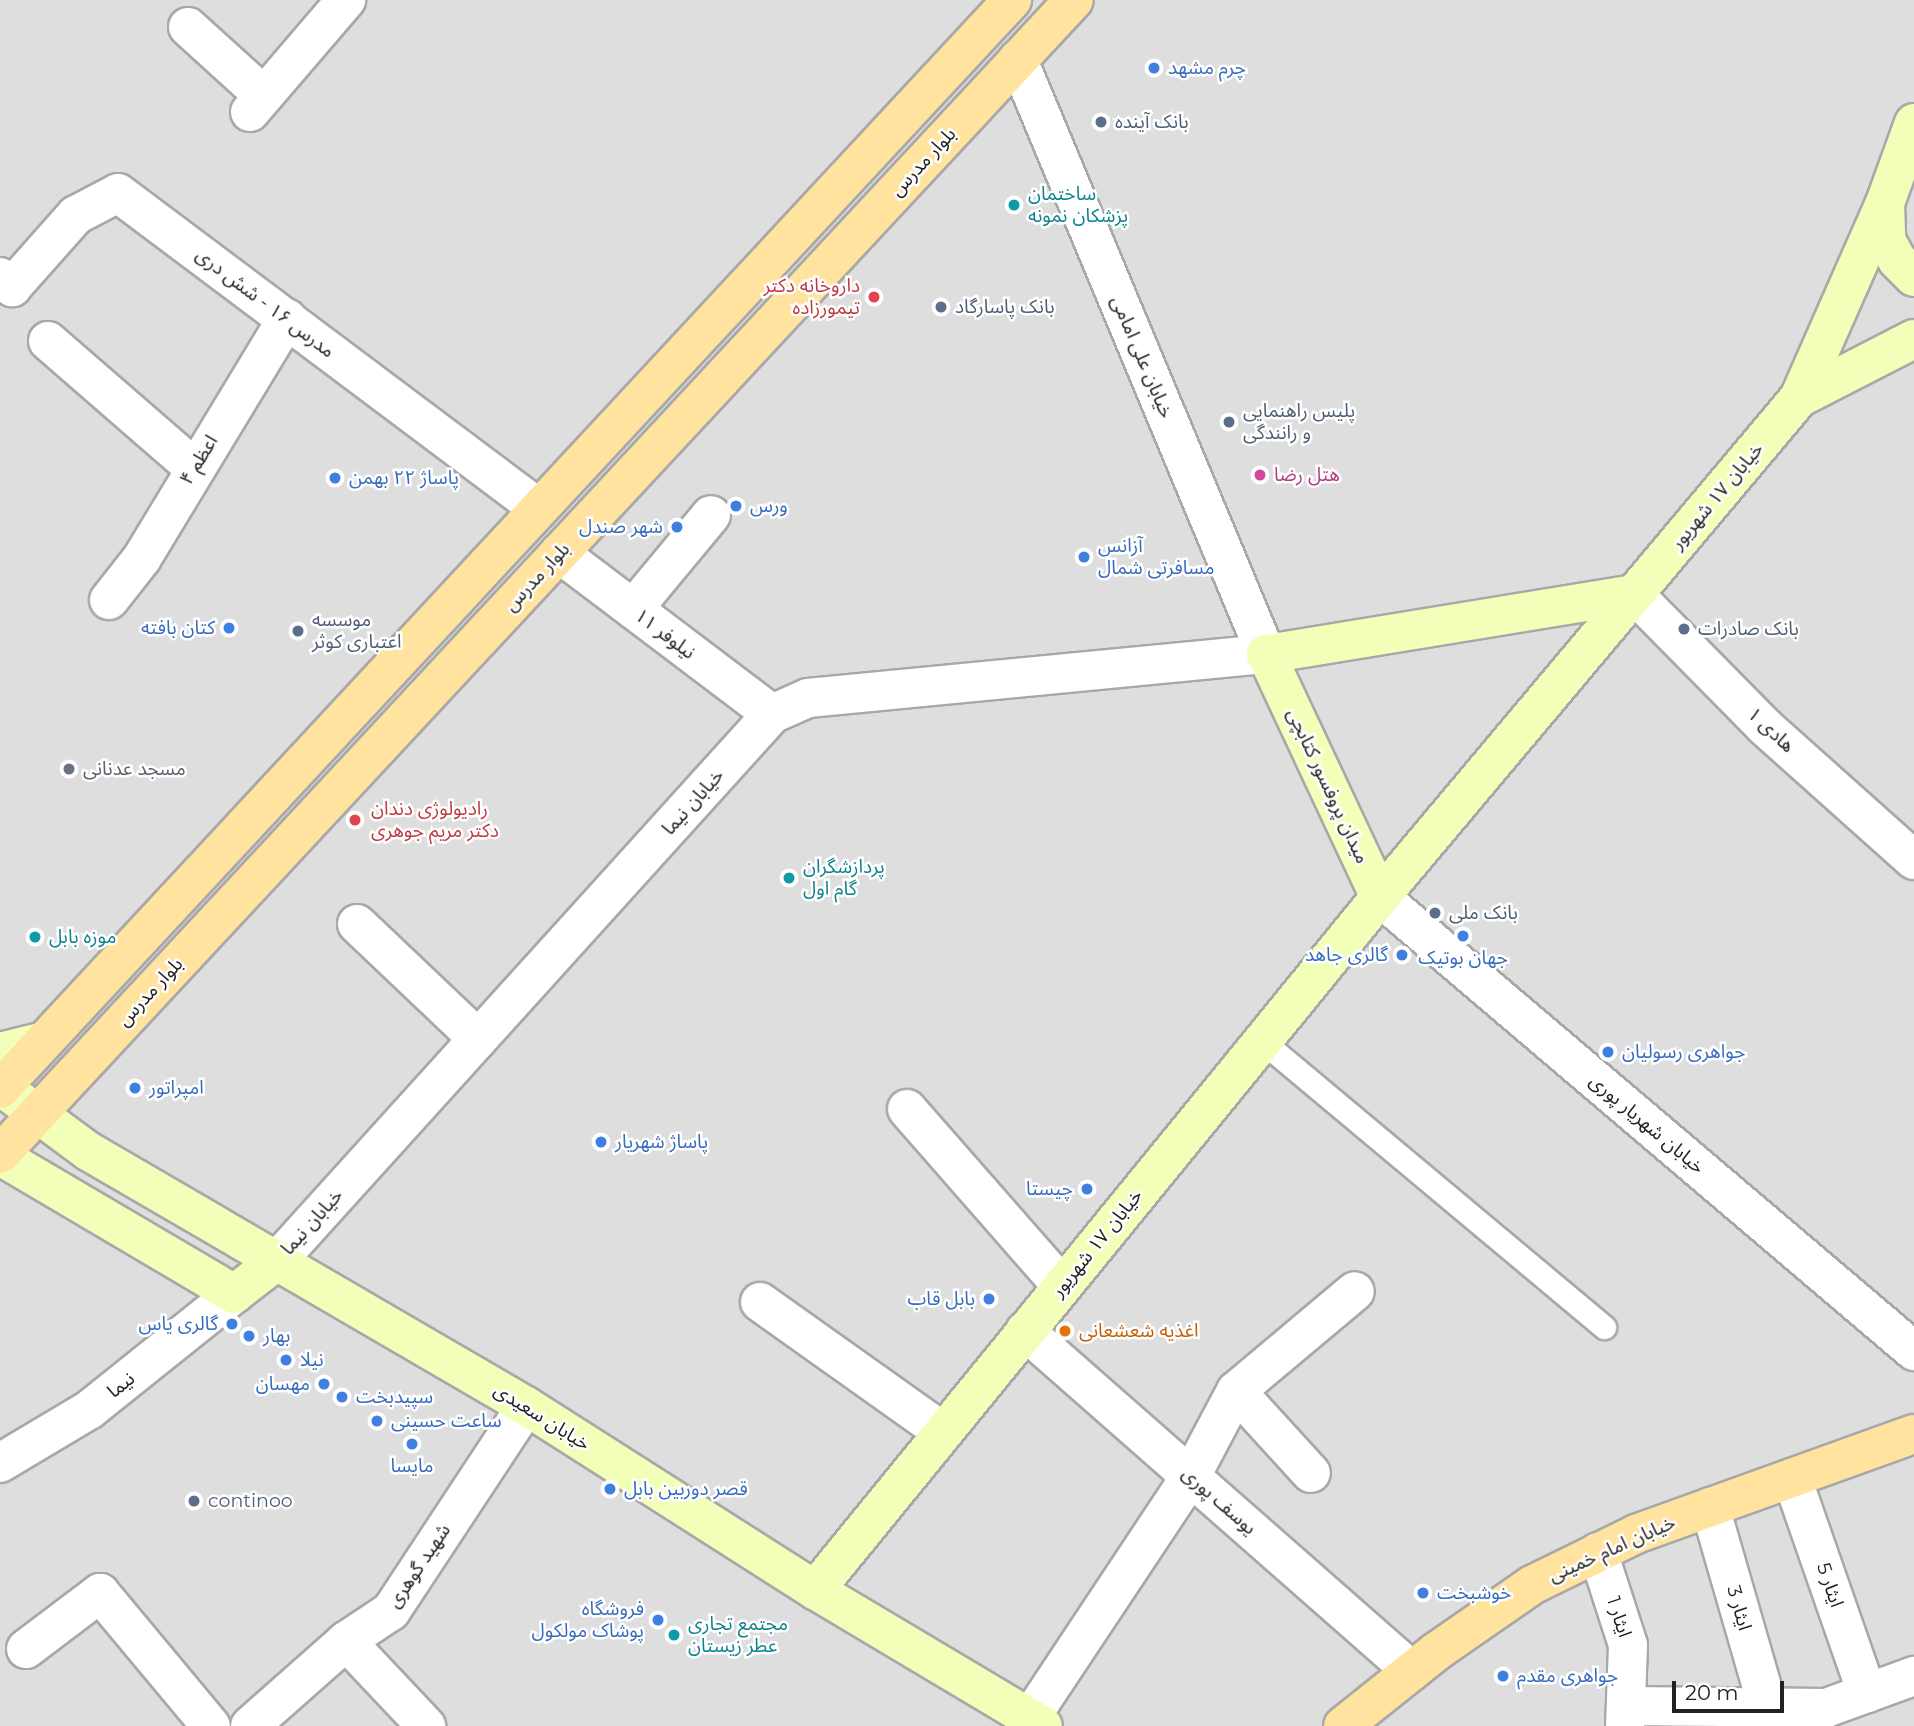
<!DOCTYPE html>
<meta charset="utf-8">
<style>
body{margin:0}
#map{position:relative;width:1914px;height:1726px;overflow:hidden;background:#f2f0e7;font-family:Montserrat,"Noto Sans Arabic",sans-serif}
div>[style]{position:absolute}
.residential>*{inset:0;background:#dfdede}
.roads{filter:drop-shadow(2px 0 #a8a8a8) drop-shadow(-2px 0 #a8a8a8) drop-shadow(0 2px #a8a8a8) drop-shadow(0 -2px #a8a8a8)}
.service>*{height:23px;margin:-11.5px;padding:0 11.5px;transform-origin:11.5px;border-radius:11.5px;background:#fff}
.minor>*{height:38px;margin:-19px;padding:0 19px;transform-origin:19px;border-radius:19px;background:#fff}
.secondary>*{height:38px;margin:-19px;padding:0 19px;transform-origin:19px;border-radius:19px;background:#f2ffb8}
.primary>*{height:38px;margin:-19px;padding:0 19px;transform-origin:19px;border-radius:19px;background:#ffe39f}
.dots>*{width:19px;height:19px;translate:-50% -50%;box-sizing:border-box;border:4px solid #fff;border-radius:50%}
span{translate:-50% -50%;white-space:nowrap;text-align:center;line-height:1.15;-webkit-text-stroke:5px #fff;paint-order:stroke}
.shop-label{font-size:19px;color:#366cbe}
.left{translate:0 -50%;text-align:left}
.right{translate:-100% -50%;text-align:right}
.service-label{font-size:19px;color:#4e5e75}
.street-label{font-size:19px;color:#212121}
.culture-label{font-size:19px;color:#0d838f}
.health-label{font-size:19px;color:#be3a42}
.hotel-label{font-size:19px;color:#b23c85}
.worship-label{font-size:19px;color:#5b616d}
.food-label{font-size:19px;color:#c56008}
.scale{position:absolute;left:1672px;top:1681px;width:112px;height:32px;box-sizing:border-box;border:4px solid #212121;border-top:0;padding-left:9px;font-size:21px;line-height:24px;white-space:nowrap;color:#212121;-webkit-text-stroke:5px #fff;paint-order:stroke}
</style>
<div id="map">
<div class="residential">
<div style="clip-path:polygon(0 0,1914px 0,1914px 1726px,0 1726px)"></div>
</div>
<div class="roads">
<div class="service">
<div style="left:1262px;top:1041px;width:446px;rotate:39.9deg"></div>
</div>
<div class="minor">
<div style="left:188px;top:27px;width:101px;rotate:42.2deg"></div>
<div style="left:250px;top:112px;width:148px;rotate:-49.4deg"></div>
<div style="left:0;top:277px;width:16px;rotate:40deg"></div>
<div style="left:12px;top:287px;width:96px;rotate:-48.4deg"></div>
<div style="left:76px;top:215px;width:47px;rotate:-27.6deg"></div>
<div style="left:118px;top:193px;width:525px;rotate:36.87deg"></div>
<div style="left:48px;top:341px;width:192px;rotate:41deg"></div>
<div style="left:559px;top:553px;width:267px;rotate:37.1deg"></div>
<div style="left:1634px;top:594px;width:185px;rotate:45.4deg"></div>
<div style="left:1764px;top:726px;width:201px;rotate:41.8deg"></div>
<div style="left:109px;top:600px;width:53px;rotate:-51.8deg"></div>
<div style="left:142px;top:558px;width:280px;rotate:-58.8deg"></div>
<div style="left:633px;top:609px;width:122px;rotate:-50.3deg"></div>
<div style="left:1380px;top:897px;width:701px;rotate:40.37deg"></div>
<div style="left:357px;top:924px;width:167px;rotate:43.5deg"></div>
<div style="left:907px;top:1109px;width:235px;rotate:48.8deg"></div>
<div style="left:278px;top:1260px;width:736px;rotate:-47.86deg"></div>
<div style="left:772px;top:714px;width:39px;rotate:-24deg"></div>
<div style="left:808px;top:698px;width:460px;rotate:-5.5deg"></div>
<div style="left:1266px;top:654px;width:644px;rotate:-112.66deg"></div>
<div style="left:760px;top:1302px;width:224px;rotate:35.4deg"></div>
<div style="left:1025px;top:1331px;width:515px;rotate:41.3deg"></div>
<div style="left:1236px;top:1391px;width:111px;rotate:47.6deg"></div>
<div style="left:0;top:1463px;width:104px;rotate:-30.8deg"></div>
<div style="left:89px;top:1410px;width:186px;rotate:-38.7deg"></div>
<div style="left:1792px;top:1478px;width:228px;rotate:70.8deg"></div>
<div style="left:1710px;top:1507px;width:209px;rotate:73.9deg"></div>
<div style="left:1598px;top:1552px;width:98px;rotate:72.1deg"></div>
<div style="left:1628px;top:1645px;width:81px;rotate:92.1deg"></div>
<div style="left:346px;top:1641px;width:117px;rotate:46.7deg"></div>
<div style="left:26px;top:1649px;width:93px;rotate:-37.1deg"></div>
<div style="left:100px;top:1593px;width:173px;rotate:50.2deg"></div>
<div style="left:1626px;top:1706px;width:200px;rotate:0.6deg"></div>
<div style="left:1826px;top:1708px;width:94px;rotate:-20deg"></div>
<div style="left:1030px;top:1718px;width:291px;rotate:-56.4deg"></div>
<div style="left:1191px;top:1476px;width:96px;rotate:-62.1deg"></div>
<div style="left:1236px;top:1391px;width:155px;rotate:-40deg"></div>
<div style="left:250px;top:1726px;width:128px;rotate:-41.5deg"></div>
<div style="left:346px;top:1641px;width:54px;rotate:-33.7deg"></div>
<div style="left:391px;top:1611px;width:245px;rotate:-56.6deg"></div>
</div>
<div class="secondary">
<div style="left:1914px;top:123px;width:85px;rotate:109.9deg"></div>
<div style="left:1885px;top:203px;width:37px;rotate:88deg"></div>
<div style="left:1886px;top:240px;width:23px;rotate:61deg"></div>
<div style="left:1897px;top:260px;width:24px;rotate:45deg"></div>
<div style="left:1799px;top:398px;width:129px;rotate:-27.2deg"></div>
<div style="left:1634px;top:594px;width:373px;rotate:170.7deg"></div>
<div style="left:1266px;top:654px;width:268px;rotate:64.9deg"></div>
<div style="left:1380px;top:897px;width:652px;rotate:-49.98deg"></div>
<div style="left:1799px;top:398px;width:213px;rotate:-66.2deg"></div>
<div style="left:0;top:1052px;width:45px;rotate:-14deg"></div>
<div style="left:0;top:1086px;width:109px;rotate:36.5deg"></div>
<div style="left:88px;top:1151px;width:507px;rotate:30.21deg"></div>
<div style="left:526px;top:1406px;width:343px;rotate:32.5deg"></div>
<div style="left:815px;top:1590px;width:265px;rotate:30.8deg"></div>
<div style="left:0;top:1156px;width:272px;rotate:30.5deg"></div>
<div style="left:234px;top:1294px;width:56px;rotate:-37.7deg"></div>
<div style="left:815px;top:1590px;width:894px;rotate:-50.81deg"></div>
</div>
<div class="primary">
<div style="left:0;top:1089px;width:1487px;rotate:-47.1deg"></div>
<div style="left:0;top:1154px;width:1576px;rotate:-47.06deg"></div>
<div style="left:1343px;top:1726px;width:120px;rotate:-38.6deg"></div>
<div style="left:1437px;top:1651px;width:116px;rotate:-34.8deg"></div>
<div style="left:1532px;top:1585px;width:116px;rotate:-26.1deg"></div>
<div style="left:1636px;top:1534px;width:295px;rotate:-19.8deg"></div>
</div>
</div>
<div class="dots">
<div style="left:1154px;top:68px;background:#3f7fe0"></div>
<div style="left:1101px;top:122px;background:#5c6f8a"></div>
<div style="left:1014px;top:205px;background:#0f9aa8"></div>
<div style="left:874px;top:297px;background:#e0444e"></div>
<div style="left:941px;top:307px;background:#5c6f8a"></div>
<div style="left:1229px;top:422px;background:#5c6f8a"></div>
<div style="left:1260px;top:475px;background:#d1479c"></div>
<div style="left:335px;top:478px;background:#3f7fe0"></div>
<div style="left:736px;top:506px;background:#3f7fe0"></div>
<div style="left:677px;top:527px;background:#3f7fe0"></div>
<div style="left:1084px;top:557px;background:#3f7fe0"></div>
<div style="left:229px;top:628px;background:#3f7fe0"></div>
<div style="left:1684px;top:629px;background:#5c6f8a"></div>
<div style="left:298px;top:631px;background:#5c6f8a"></div>
<div style="left:69px;top:769px;background:#6b7280"></div>
<div style="left:355px;top:820px;background:#e0444e"></div>
<div style="left:789px;top:878px;background:#0f9aa8"></div>
<div style="left:1435px;top:913px;background:#5c6f8a"></div>
<div style="left:1463px;top:936px;background:#3f7fe0"></div>
<div style="left:35px;top:937px;background:#0f9aa8"></div>
<div style="left:1402px;top:955px;background:#3f7fe0"></div>
<div style="left:1608px;top:1052px;background:#3f7fe0"></div>
<div style="left:135px;top:1088px;background:#3f7fe0"></div>
<div style="left:601px;top:1142px;background:#3f7fe0"></div>
<div style="left:1087px;top:1189px;background:#3f7fe0"></div>
<div style="left:989px;top:1299px;background:#3f7fe0"></div>
<div style="left:232px;top:1324px;background:#3f7fe0"></div>
<div style="left:1065px;top:1331px;background:#e8710a"></div>
<div style="left:249px;top:1336px;background:#3f7fe0"></div>
<div style="left:286px;top:1360px;background:#3f7fe0"></div>
<div style="left:324px;top:1384px;background:#3f7fe0"></div>
<div style="left:342px;top:1397px;background:#3f7fe0"></div>
<div style="left:377px;top:1421px;background:#3f7fe0"></div>
<div style="left:412px;top:1444px;background:#3f7fe0"></div>
<div style="left:610px;top:1489px;background:#3f7fe0"></div>
<div style="left:194px;top:1501px;background:#5c6f8a"></div>
<div style="left:1423px;top:1593px;background:#3f7fe0"></div>
<div style="left:658px;top:1620px;background:#3f7fe0"></div>
<div style="left:674px;top:1635px;background:#0f9aa8"></div>
<div style="left:1503px;top:1676px;background:#3f7fe0"></div>
</div>
<div class="shop-label">
<span class="left" style="left:1168px;top:68px">چرم مشهد</span>
<span class="left" style="left:349px;top:478px">پاساژ ۲۲ بهمن</span>
<span class="left" style="left:750px;top:506px">ورس</span>
<span class="right" style="left:663px;top:527px">شهر صندل</span>
<span class="left" style="left:1098px;top:557px">آزانس<br>مسافرتی شمال</span>
<span class="right" style="left:215px;top:628px">کتان بافته</span>
<span class="right" style="left:1388px;top:955px">گالری جاهد</span>
<span style="left:1463px;top:958px">جهان بوتیک</span>
<span class="left" style="left:1622px;top:1052px">جواهری رسولیان</span>
<span class="left" style="left:149px;top:1088px">امپراتور</span>
<span class="left" style="left:615px;top:1142px">پاساژ شهریار</span>
<span class="right" style="left:1073px;top:1189px">چیستا</span>
<span class="right" style="left:975px;top:1299px">بابل قاب</span>
<span class="right" style="left:218px;top:1324px">گالری یاس</span>
<span class="left" style="left:263px;top:1336px">بهار</span>
<span class="left" style="left:300px;top:1360px">نیلا</span>
<span class="right" style="left:310px;top:1384px">مهسان</span>
<span class="left" style="left:356px;top:1397px">سپیدبخت</span>
<span class="left" style="left:391px;top:1421px">ساعت حسینی</span>
<span style="left:412px;top:1466px">مایسا</span>
<span class="left" style="left:624px;top:1489px">قصر دوربین بابل</span>
<span class="left" style="left:1437px;top:1593px">خوشبخت</span>
<span class="right" style="left:644px;top:1620px">فروشگاه<br>پوشاک مولکول</span>
<span class="left" style="left:1517px;top:1676px">جواهری مقدم</span>
</div>
<div class="service-label">
<span class="left" style="left:1115px;top:122px">بانک آینده</span>
<span class="left" style="left:955px;top:307px">بانک پاسارگاد</span>
<span class="left" style="left:1243px;top:422px">پلیس راهنمایی<br>و رانندگی</span>
<span class="left" style="left:312px;top:631px">موسسه<br>اعتباری کوثر</span>
<span class="left" style="left:1698px;top:629px">بانک صادرات</span>
<span class="left" style="left:1449px;top:913px">بانک ملی</span>
<span class="left" style="left:208px;top:1501px">continoo</span>
</div>
<div class="street-label">
<span style="left:923px;top:162px;rotate:-47deg">بلوار مدرس</span>
<span style="left:265px;top:303px;rotate:37deg">مدرس ۱۶ - شش دری</span>
<span style="left:1142px;top:357px;rotate:67deg">خیابان علی امامی</span>
<span style="left:199px;top:460px;rotate:-58deg">اعظم ۴</span>
<span style="left:1717px;top:496px;rotate:-50deg">خیابان ۱۷ شهریور</span>
<span style="left:537px;top:577px;rotate:-47deg">بلوار مدرس</span>
<span style="left:665px;top:634px;rotate:37deg">نیلوفر ۱۱</span>
<span style="left:1771px;top:730px;rotate:43deg">هادی ۱</span>
<span style="left:1328px;top:786px;rotate:65deg">میدان پروفسور کتابچی</span>
<span style="left:693px;top:802px;rotate:-48deg">خیابان نیما</span>
<span style="left:150px;top:992px;rotate:-47deg">بلوار مدرس</span>
<span style="left:1647px;top:1124px;rotate:40deg">خیابان شهریار پوری</span>
<span style="left:312px;top:1222px;rotate:-48deg">خیابان نیما</span>
<span style="left:1097px;top:1243px;rotate:-51deg">خیابان ۱۷ شهریور</span>
<span style="left:121px;top:1385px;rotate:-39deg">نیما</span>
<span style="left:542px;top:1417px;rotate:32deg">خیابان سعیدی</span>
<span style="left:1219px;top:1501px;rotate:41deg">یوسف پوری</span>
<span style="left:1612px;top:1549px;rotate:-24deg">خیابان امام خمینی</span>
<span style="left:419px;top:1566px;rotate:-56deg">شهید گوهری</span>
<span style="left:1830px;top:1585px;rotate:71deg">ایثار 5</span>
<span style="left:1739px;top:1608px;rotate:74deg">ایثار 3</span>
<span style="left:1619px;top:1617px;rotate:72deg">ایثار 1</span>
</div>
<div class="culture-label">
<span class="left" style="left:1028px;top:205px">ساختمان<br>پزشکان نمونه</span>
<span class="left" style="left:803px;top:878px">پردازشگران<br>گام اول</span>
<span class="left" style="left:49px;top:937px">موزه بابل</span>
<span class="left" style="left:688px;top:1635px">مجتمع تجاری<br>عطر زیستان</span>
</div>
<div class="health-label">
<span class="right" style="left:860px;top:297px">داروخانه دکتر<br>تیمورزاده</span>
<span class="left" style="left:371px;top:820px">رادیولوژی دندان<br>دکتر مریم جوهری</span>
</div>
<div class="hotel-label">
<span class="left" style="left:1274px;top:475px">هتل رضا</span>
</div>
<div class="worship-label">
<span class="left" style="left:83px;top:769px">مسجد عدنانی</span>
</div>
<div class="food-label">
<span class="left" style="left:1079px;top:1331px">اغذیه شعشعانی</span>
</div>
<div class="scale">20 m</div>
</div>
